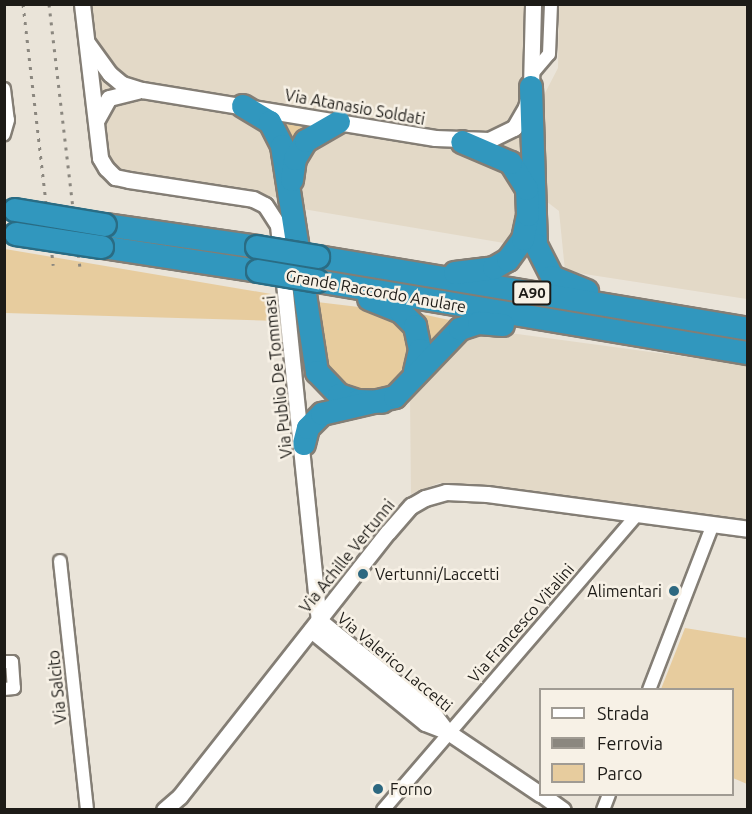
<!DOCTYPE html>
<style>
body{margin:0}
#map{position:relative;width:752px;height:814px;overflow:hidden;background:#eae4d9;font-family:Ubuntu,sans-serif}
div>[style]{position:absolute}
.built>*{inset:0;background:#e3d9c7}
.green>*{inset:0;background:#e7cc9e}
.roads{filter:drop-shadow(2px 0 #847e75) drop-shadow(-2px 0 #847e75) drop-shadow(0 2px #847e75) drop-shadow(0 -2px #847e75)}
.minor>*{height:12px;margin:-6px;padding:0 6px;transform-origin:6px;border-radius:6px;background:#fff}
.tertiary>*{height:15px;margin:-7.5px;padding:0 7.5px;transform-origin:7.5px;border-radius:7.5px;background:#fff}
.motorway>*{height:22px;margin:-11px;padding:0 11px;transform-origin:11px;border-radius:11px;background:#3197be}
.rail>*{height:3px;margin-top:-1.5px;transform-origin:0;background:repeating-linear-gradient(90deg,#8b877f 0 3px,transparent 0 9px)}
.bridges{filter:drop-shadow(2px 0 #2a6c84) drop-shadow(-2px 0 #2a6c84) drop-shadow(0 2px #2a6c84) drop-shadow(0 -2px #2a6c84)}
.motorway-bridge>*{height:22px;margin:-11px;padding:0 11px;transform-origin:11px;border-radius:11px;background:#3197be}
.dots>*{width:16px;height:16px;translate:-50% -50%;box-sizing:border-box;border:3px solid #f7f1e6;border-radius:50%}
span{translate:-50% -50%;white-space:nowrap;text-align:center;line-height:1.15;-webkit-text-stroke:5px #f7f1e6;paint-order:stroke}
.shield-label span{padding:2px 4px;background:#f7f1e6;border:2px solid;border-radius:4px;-webkit-text-stroke-width:0}
.shield-label{font-size:15px;color:#1d1b17;font-weight:700}
.street-label{font-size:16px;color:#1d1b17}
.poi-label{font-size:16px;color:#1d1b17}
.left{translate:0 -50%;text-align:left}
.right{translate:-100% -50%;text-align:right}
.frame{position:absolute;inset:0;border:6px solid #1d1b17;pointer-events:none}
.legend{position:absolute;left:539px;top:688px;width:195px;height:108px;box-sizing:border-box;background:#f7f1e6;border:2px solid #a09b93;margin:0;padding:8px 10px;list-style:none;font-size:18px;color:#1d1b17}
.legend li{display:flex;align-items:center;gap:12px;height:30px}
.legend b{width:30px;border:2px solid #a09b93}
</style>
<div id="map">
<div class="built">
<div style="clip-path:polygon(90px 5px,526px 5px,519px 226px,510px 244px,303px 209px,281px 198px,129px 174px,117px 168px,108px 157px,103px 138px)"></div>
<div style="clip-path:polygon(559px 5px,747px 5px,747px 299px,565px 271px,559px 211px,542px 198px,544px 95px,558px 68px)"></div>
<div style="clip-path:polygon(481px 329px,747px 365px,747px 521px,546px 493px,439px 483px,411px 494px,410px 397px,455px 339px)"></div>
</div>
<div class="green">
<div style="clip-path:polygon(280px 121px,318px 127px,291px 156px)"></div>
<div style="clip-path:polygon(5px 249px,277px 295px,279px 321px,5px 313px)"></div>
<div style="clip-path:polygon(317px 302px,384px 310px,407px 329px,412px 365px,384px 392px,348px 389px,325px 363px)"></div>
<div style="clip-path:polygon(412px 312px,454px 321px,438px 333px,428px 346px)"></div>
<div style="clip-path:polygon(685px 628px,747px 638px,747px 784px,733px 778px,732px 690px,661px 689px)"></div>
</div>
<div class="roads">
<div class="minor">
<div style="left:532px;top:74px;width:26px;rotate:-50deg"></div>
<div style="left:549px;top:54px;width:50px;rotate:-87.7deg"></div>
<div style="left:4px;top:89px;width:31px;rotate:83deg"></div>
<div style="left:8px;top:120px;width:15px;rotate:106deg"></div>
<div style="left:60px;top:561px;width:250px;rotate:83.8deg"></div>
<div style="left:4px;top:662px;width:8px"></div>
<div style="left:12px;top:662px;width:26px;rotate:86deg"></div>
<div style="left:14px;top:688px;width:10px;rotate:174deg"></div>
<div style="left:649px;top:690px;width:178px;rotate:-68.9deg"></div>
<div style="left:383px;top:810px;width:391px;rotate:-49.3deg"></div>
<div style="left:603px;top:810px;width:17px;rotate:-69deg"></div>
</div>
<div class="tertiary">
<div style="left:82px;top:4px;width:155px;rotate:83.3deg"></div>
<div style="left:100px;top:158px;width:12px;rotate:59deg"></div>
<div style="left:106px;top:168px;width:13px;rotate:45deg"></div>
<div style="left:115px;top:177px;width:14px;rotate:12deg"></div>
<div style="left:129px;top:180px;width:125px;rotate:8.7deg"></div>
<div style="left:253px;top:199px;width:13px;rotate:27deg"></div>
<div style="left:265px;top:205px;width:24px;rotate:57deg"></div>
<div style="left:278px;top:225px;width:397px;rotate:84.1deg"></div>
<div style="left:88px;top:44px;width:37px;rotate:54deg"></div>
<div style="left:110px;top:74px;width:16px;rotate:40deg"></div>
<div style="left:122px;top:84px;width:21px;rotate:17deg"></div>
<div style="left:142px;top:90px;width:297px;rotate:9.3deg"></div>
<div style="left:435px;top:138px;width:54px;rotate:2.1deg"></div>
<div style="left:489px;top:140px;width:28px;rotate:-26deg"></div>
<div style="left:514px;top:128px;width:24px;rotate:-60deg"></div>
<div style="left:526px;top:107px;width:21px;rotate:-76deg"></div>
<div style="left:531px;top:87px;width:83px;rotate:-88.6deg"></div>
<div style="left:96px;top:121px;width:26px;rotate:-61deg"></div>
<div style="left:109px;top:98px;width:30px;rotate:-14deg"></div>
<div style="left:319px;top:620px;width:147px;rotate:39.2deg"></div>
<div style="left:433px;top:713px;width:21px;rotate:53deg"></div>
<div style="left:311px;top:630px;width:147px;rotate:39.2deg"></div>
<div style="left:425px;top:723px;width:25px;rotate:21deg"></div>
<div style="left:448px;top:732px;width:111px;rotate:34deg"></div>
<div style="left:541px;top:794px;width:27px;rotate:36deg"></div>
<div style="left:164px;top:810px;width:21px;rotate:-41deg"></div>
<div style="left:180px;top:796px;width:336px;rotate:-51.8deg"></div>
<div style="left:388px;top:532px;width:35px;rotate:-49deg"></div>
<div style="left:411px;top:506px;width:16px;rotate:-30deg"></div>
<div style="left:425px;top:498px;width:22px;rotate:-16deg"></div>
<div style="left:446px;top:492px;width:41px;rotate:2.8deg"></div>
<div style="left:487px;top:494px;width:263px;rotate:7.6deg"></div>
</div>
<div class="motorway">
<div style="left:531px;top:87px;width:158px;rotate:88.2deg"></div>
<div style="left:536px;top:245px;width:36px;rotate:63deg"></div>
<div style="left:552px;top:277px;width:38px;rotate:22deg"></div>
<div style="left:243px;top:106px;width:31px;rotate:31deg"></div>
<div style="left:270px;top:122px;width:27px;rotate:63deg"></div>
<div style="left:282px;top:146px;width:229px;rotate:81.2deg"></div>
<div style="left:317px;top:372px;width:32px;rotate:46deg"></div>
<div style="left:339px;top:395px;width:20px;rotate:18deg"></div>
<div style="left:358px;top:401px;width:24px;rotate:2deg"></div>
<div style="left:292px;top:180px;width:21px;rotate:-82deg"></div>
<div style="left:295px;top:159px;width:21px;rotate:-59deg"></div>
<div style="left:306px;top:141px;width:38px;rotate:-30deg"></div>
<div style="left:105px;top:225px;width:154px;rotate:8.2deg"></div>
<div style="left:102px;top:247px;width:158px;rotate:8.7deg"></div>
<div style="left:318px;top:257px;width:436px;rotate:9.5deg"></div>
<div style="left:455px;top:273px;width:39px;rotate:-7deg"></div>
<div style="left:494px;top:268px;width:16px;rotate:-30deg"></div>
<div style="left:508px;top:260px;width:26px;rotate:-54deg"></div>
<div style="left:523px;top:239px;width:25px;rotate:-78deg"></div>
<div style="left:528px;top:215px;width:26px;rotate:-92deg"></div>
<div style="left:527px;top:189px;width:31px;rotate:-122deg"></div>
<div style="left:511px;top:163px;width:53px;rotate:-156.8deg"></div>
<div style="left:317px;top:281px;width:437px;rotate:9.5deg"></div>
<div style="left:369px;top:299px;width:35px;rotate:22deg"></div>
<div style="left:401px;top:312px;width:20px;rotate:45deg"></div>
<div style="left:415px;top:326px;width:25px;rotate:78deg"></div>
<div style="left:420px;top:350px;width:23px;rotate:103deg"></div>
<div style="left:304px;top:444px;width:16px;rotate:-76deg"></div>
<div style="left:308px;top:428px;width:20px;rotate:-45deg"></div>
<div style="left:322px;top:414px;width:75px;rotate:-13.1deg"></div>
<div style="left:395px;top:397px;width:94px;rotate:-46.3deg"></div>
<div style="left:460px;top:329px;width:20px;rotate:-18deg"></div>
<div style="left:479px;top:323px;width:24px;rotate:5deg"></div>
</div>
</div>
<div class="rail">
<div style="left:23px;top:4px;width:263px;rotate:83.4deg"></div>
<div style="left:49px;top:4px;width:264px;rotate:83.3deg"></div>
</div>
<div class="bridges">
<div class="motorway-bridge">
<div style="left:15px;top:210px;width:91px;rotate:9.5deg"></div>
<div style="left:16px;top:234px;width:87px;rotate:8.6deg"></div>
<div style="left:257px;top:247px;width:62px;rotate:9.3deg"></div>
<div style="left:258px;top:271px;width:60px;rotate:9.6deg"></div>
</div>
</div>
<div class="dots">
<div style="left:363px;top:574px;background:#2d6880"></div>
<div style="left:674px;top:591px;background:#2d6880"></div>
<div style="left:378px;top:789px;background:#2d6880"></div>
</div>
<div class="shield-label">
<span style="left:532px;top:293px">A90</span>
</div>
<div class="street-label">
<span style="left:355px;top:107px;rotate:10deg">Via Atanasio Soldati</span>
<span style="left:376px;top:291px;rotate:10deg">Grande Raccordo Anulare</span>
<span style="left:278px;top:377px;rotate:-96deg">Via Publio De Tommasi</span>
<span style="left:347px;top:556px;rotate:-51deg">Via Achille Vertunni</span>
<span style="left:521px;top:623px;rotate:-49deg">Via Francesco Vitalini</span>
<span style="left:395px;top:662px;rotate:40deg">Via Valerico Laccetti</span>
<span style="left:57px;top:687px;rotate:-96deg">Via Salcito</span>
</div>
<div class="poi-label">
<span class="left" style="left:375px;top:574px">Vertunni/Laccetti</span>
<span class="right" style="left:662px;top:591px">Alimentari</span>
<span class="left" style="left:390px;top:789px">Forno</span>
</div>
<div class="frame"></div>
<ul class="legend">
<li><b style="height:8px;background:#fff"></b>Strada</li>
<li><b style="height:8px;background:#8b877f"></b>Ferrovia</li>
<li><b style="height:16px;background:#e7cc9e"></b>Parco</li>
</ul>
</div>
